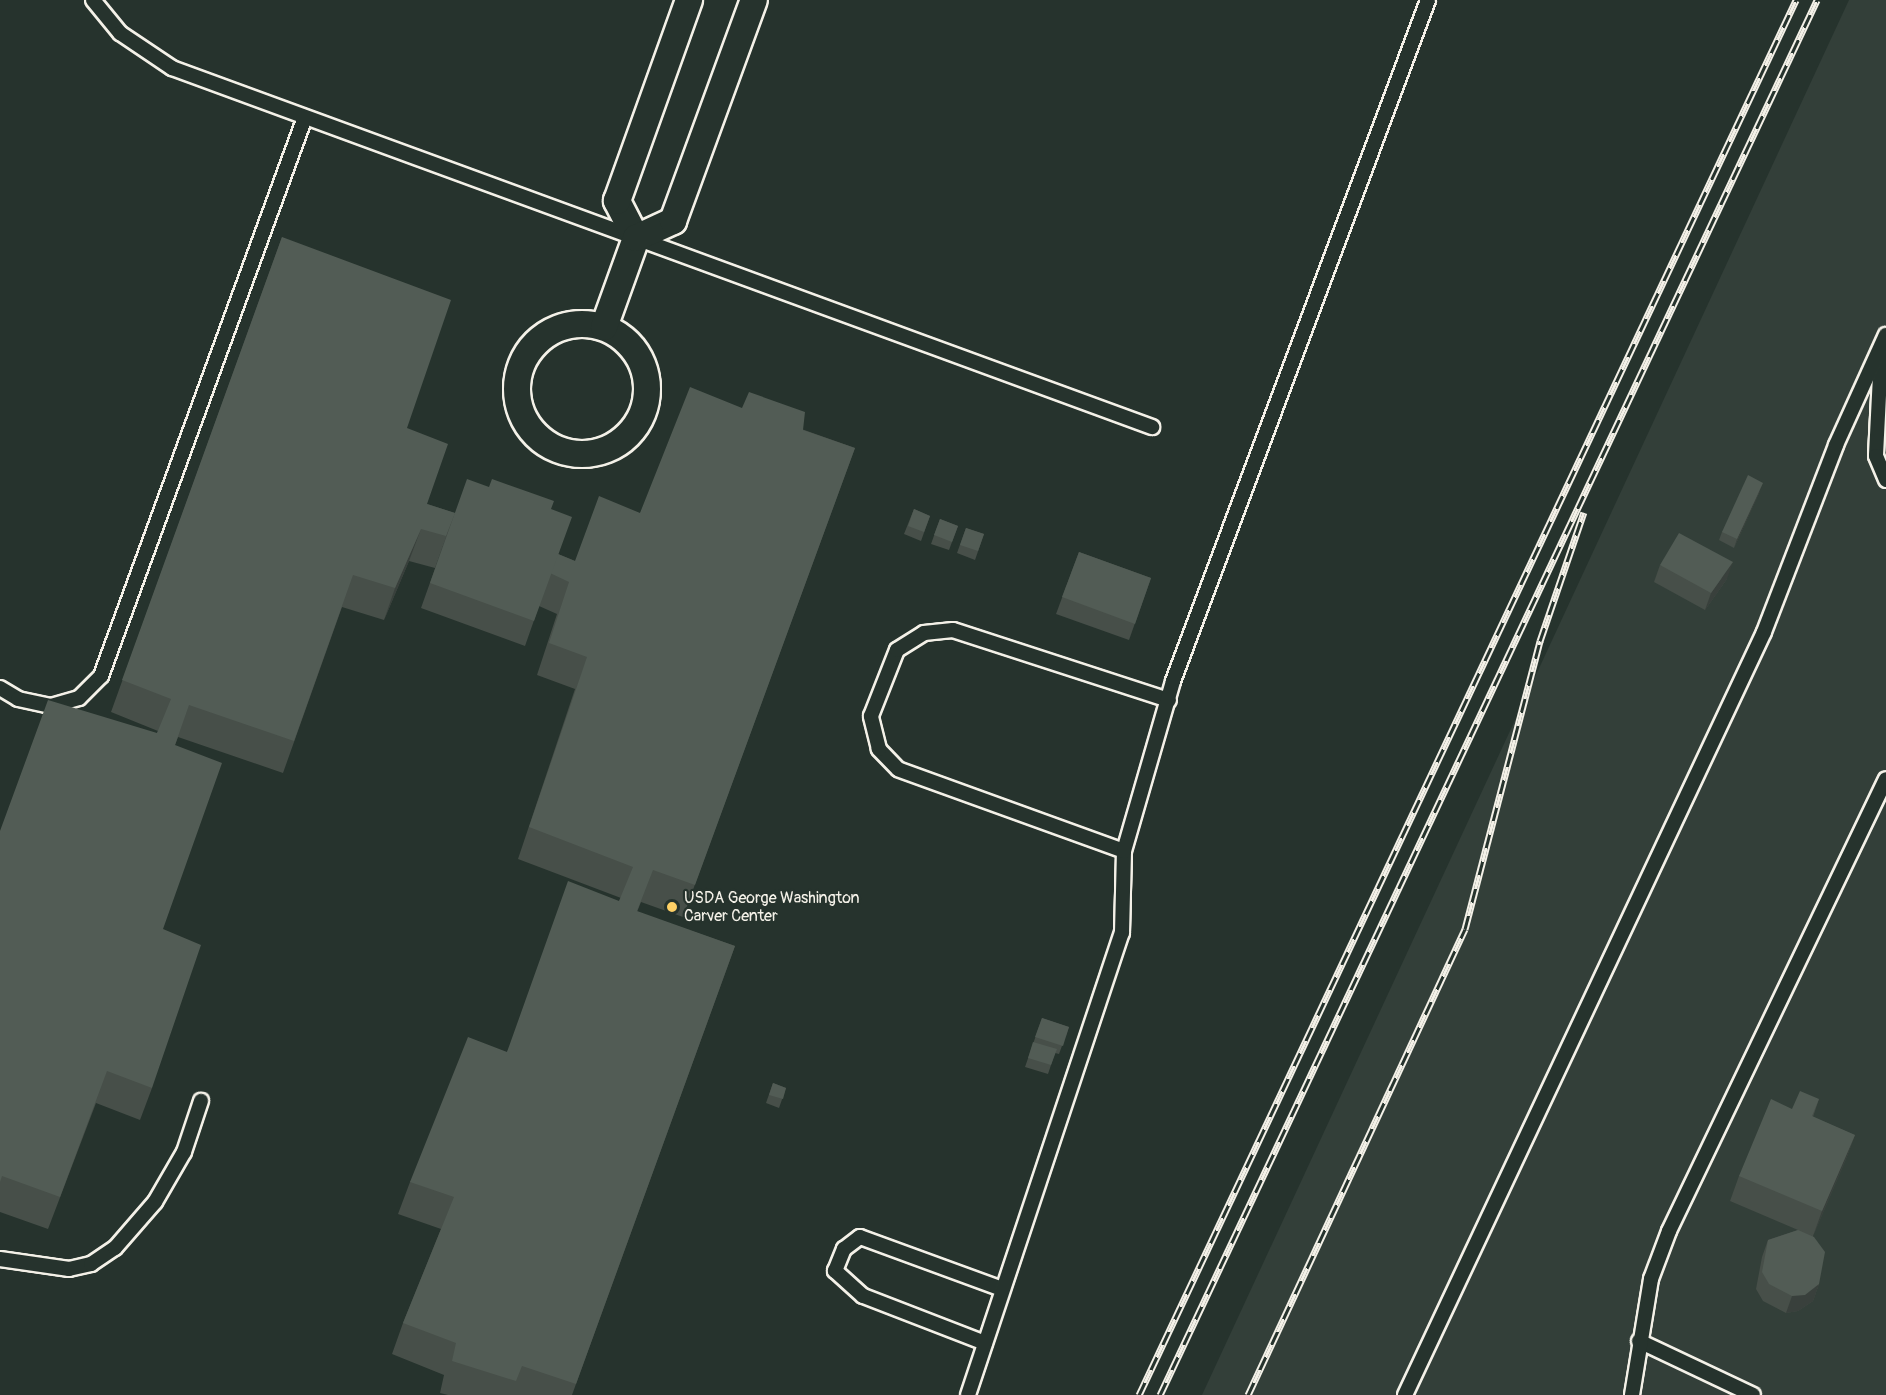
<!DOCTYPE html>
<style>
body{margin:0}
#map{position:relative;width:1886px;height:1395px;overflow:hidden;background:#26332d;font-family:Pangolin,sans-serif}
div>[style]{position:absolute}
.built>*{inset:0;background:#333f39}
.roads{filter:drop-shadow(2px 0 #f4f1e8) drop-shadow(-2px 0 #f4f1e8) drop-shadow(0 2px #f4f1e8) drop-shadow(0 -2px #f4f1e8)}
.lane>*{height:14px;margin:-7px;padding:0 7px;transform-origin:7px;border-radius:7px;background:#26332d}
.street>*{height:26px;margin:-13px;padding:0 13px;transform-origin:13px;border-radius:13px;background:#26332d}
.street>.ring{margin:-13px;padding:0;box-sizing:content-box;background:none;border:26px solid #26332d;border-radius:50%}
.rail>*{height:7px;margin-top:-3.5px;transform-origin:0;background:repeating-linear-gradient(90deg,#26332d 0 14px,#f4f1e8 0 28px);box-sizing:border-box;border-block:2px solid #f4f1e8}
.wall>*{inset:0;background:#474f49}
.shaded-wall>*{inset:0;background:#39403c}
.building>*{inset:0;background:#525c55}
.dots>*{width:16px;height:16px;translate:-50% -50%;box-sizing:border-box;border:3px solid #26332d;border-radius:50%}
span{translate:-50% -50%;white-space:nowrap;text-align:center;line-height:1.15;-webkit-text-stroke:4.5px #26332d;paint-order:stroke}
.poi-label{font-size:16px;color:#f4f1e8}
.left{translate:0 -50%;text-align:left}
</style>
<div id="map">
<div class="built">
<div style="clip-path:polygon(1849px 0,1886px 0,1886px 1395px,1202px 1395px)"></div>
</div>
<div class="roads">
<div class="lane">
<div style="left:93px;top:0;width:43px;rotate:50.7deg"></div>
<div style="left:120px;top:33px;width:63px;rotate:33.9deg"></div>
<div style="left:172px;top:68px;width:1044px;rotate:20.12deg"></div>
<div style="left:1881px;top:356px;width:100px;rotate:92.9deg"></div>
<div style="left:1876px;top:456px;width:26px;rotate:67deg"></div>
<div style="left:0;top:688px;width:21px;rotate:31deg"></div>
<div style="left:18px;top:699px;width:34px;rotate:12deg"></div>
<div style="left:51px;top:706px;width:29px;rotate:-16deg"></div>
<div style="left:79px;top:698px;width:31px;rotate:-45deg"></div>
<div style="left:101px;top:676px;width:595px;rotate:-69.95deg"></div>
<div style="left:1124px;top:851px;width:240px;rotate:-160.1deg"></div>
<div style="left:898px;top:769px;width:28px;rotate:-134deg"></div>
<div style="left:879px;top:749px;width:34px;rotate:-104deg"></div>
<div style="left:871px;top:716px;width:71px;rotate:-68.5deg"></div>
<div style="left:897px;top:650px;width:32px;rotate:-32deg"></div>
<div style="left:924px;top:633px;width:29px;rotate:-6deg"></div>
<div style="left:953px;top:630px;width:227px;rotate:18deg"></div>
<div style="left:0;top:1259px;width:70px;rotate:8.2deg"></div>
<div style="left:69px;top:1269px;width:23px;rotate:-13deg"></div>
<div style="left:91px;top:1264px;width:29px;rotate:-34deg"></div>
<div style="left:115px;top:1248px;width:61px;rotate:-49deg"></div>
<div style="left:155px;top:1202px;width:58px;rotate:-59.9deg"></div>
<div style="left:184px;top:1152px;width:54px;rotate:-71.6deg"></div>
<div style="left:1639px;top:1341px;width:126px;rotate:25.3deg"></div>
<div style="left:985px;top:1343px;width:131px;rotate:-158.9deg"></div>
<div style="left:863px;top:1296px;width:38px;rotate:-138deg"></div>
<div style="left:835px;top:1271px;width:24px;rotate:-68deg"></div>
<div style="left:844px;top:1249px;width:20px;rotate:-37deg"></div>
<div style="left:860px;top:1237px;width:151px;rotate:20.1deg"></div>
<div style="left:968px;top:1395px;width:487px;rotate:-71.6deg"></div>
<div style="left:1122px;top:933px;width:82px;rotate:-88.6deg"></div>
<div style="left:1124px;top:851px;width:177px;rotate:-73.9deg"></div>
<div style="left:1173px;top:681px;width:727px;rotate:-69.47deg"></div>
<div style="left:1405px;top:1395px;width:843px;rotate:-64.8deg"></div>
<div style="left:1764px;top:632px;width:200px;rotate:-68.9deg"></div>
<div style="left:1836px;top:445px;width:121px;rotate:-65.6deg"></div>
<div style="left:1632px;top:1395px;width:118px;rotate:-80.7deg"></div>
<div style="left:1651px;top:1279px;width:51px;rotate:-69.4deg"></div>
<div style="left:1669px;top:1231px;width:501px;rotate:-64.35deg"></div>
</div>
<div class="street">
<div style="left:636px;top:238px;width:42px;rotate:-117.2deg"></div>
<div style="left:617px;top:201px;width:214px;rotate:-70.3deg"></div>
<div class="ring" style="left:517px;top:324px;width:104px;height:104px"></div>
<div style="left:604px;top:327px;width:95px;rotate:-70.2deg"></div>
<div style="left:636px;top:238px;width:41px;rotate:-24.7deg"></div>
<div style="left:673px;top:221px;width:235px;rotate:-69.9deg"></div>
</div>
</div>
<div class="rail">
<div style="left:1139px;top:1395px;width:1542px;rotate:-64.78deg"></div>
<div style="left:1160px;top:1395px;width:1542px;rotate:-64.78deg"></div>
<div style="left:1248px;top:1395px;width:514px;rotate:-65.03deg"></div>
<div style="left:1465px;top:929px;width:298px;rotate:-75.4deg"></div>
<div style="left:1540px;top:641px;width:136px;rotate:-71.2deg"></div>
</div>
<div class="wall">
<div style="clip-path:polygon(282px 237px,407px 428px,427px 504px,455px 513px,551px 509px,558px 554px,575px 561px,640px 513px,742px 408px,855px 448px,683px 917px,641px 902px,637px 912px,735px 946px,572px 1395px,448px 1395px,440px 1393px,444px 1375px,392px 1354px,403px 1323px,441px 1229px,398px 1214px,410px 1182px,619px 901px,621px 898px,518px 859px,575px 689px,537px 675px,557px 614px,539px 606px,525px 646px,421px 608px,453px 518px,435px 568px,409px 561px,384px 620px,342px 607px,283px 773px,178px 737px,175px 745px,152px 1088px,140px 1120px,96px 1103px,48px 1229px,0 1212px,0 831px,157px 733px,158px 731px,111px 712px)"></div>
<div style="clip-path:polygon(1760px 491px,1734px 548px,1719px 540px,1722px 532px)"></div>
<div style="clip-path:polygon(914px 509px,930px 516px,921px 541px,904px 534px)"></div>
<div style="clip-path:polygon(940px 519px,958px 526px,949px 550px,931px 544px)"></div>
<div style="clip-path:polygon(966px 528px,984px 534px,975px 560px,957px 553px)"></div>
<div style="clip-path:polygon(1079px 552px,1151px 578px,1129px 640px,1056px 614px)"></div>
<div style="clip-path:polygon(1660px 565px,1727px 579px,1705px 610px,1654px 582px)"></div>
<div style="clip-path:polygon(1042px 1018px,1069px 1027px,1059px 1054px,1055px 1053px,1048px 1074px,1025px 1067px)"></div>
<div style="clip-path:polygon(773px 1083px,786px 1088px,779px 1108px,766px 1103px)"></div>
<div style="clip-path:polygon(1819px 1099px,1813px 1117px,1855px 1135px,1846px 1159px,1813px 1236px,1819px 1284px,1813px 1301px,1798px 1311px,1786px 1313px,1763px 1301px,1756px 1289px,1762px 1257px,1768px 1240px,1798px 1230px,1730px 1201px,1739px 1176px,1792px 1109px)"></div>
</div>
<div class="shaded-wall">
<div style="clip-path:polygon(1763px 483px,1760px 491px,1734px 548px,1737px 539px)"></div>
<div style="clip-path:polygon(421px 529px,409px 561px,384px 620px,395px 588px)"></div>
<div style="clip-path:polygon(1733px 562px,1727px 579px,1705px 610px,1711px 593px)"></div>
<div style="clip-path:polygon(1855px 1135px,1846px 1159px,1813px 1236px,1822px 1211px)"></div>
<div style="clip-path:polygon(1819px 1284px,1813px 1301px,1798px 1311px,1786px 1313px,1792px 1296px)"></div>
</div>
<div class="building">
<div style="clip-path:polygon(282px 237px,451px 300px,407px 428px,448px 444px,427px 504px,455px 513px,446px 536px,421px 529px,395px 588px,353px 575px,294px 741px,189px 705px,175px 745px,222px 763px,163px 929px,201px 945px,152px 1088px,107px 1071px,60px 1197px,2px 1176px,0 1182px,0 831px,48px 700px,157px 733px,171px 699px,122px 680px)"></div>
<div style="clip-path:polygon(690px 387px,742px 408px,749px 392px,805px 412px,803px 430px,855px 448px,695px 885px,653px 870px,637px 911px,735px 946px,576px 1384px,522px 1366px,516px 1381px,452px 1361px,456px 1343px,403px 1323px,454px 1197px,410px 1182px,468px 1037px,507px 1052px,568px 881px,619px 901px,633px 867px,529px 827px,587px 657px,549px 643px,569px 582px,550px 573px,558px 554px,575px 561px,599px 496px,640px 513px)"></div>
<div style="clip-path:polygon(1748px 475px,1763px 483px,1737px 539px,1722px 532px)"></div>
<div style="clip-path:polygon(467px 479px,489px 487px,492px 479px,554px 501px,551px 509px,572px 517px,534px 621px,430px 583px)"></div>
<div style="clip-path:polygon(914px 509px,930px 516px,924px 532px,908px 526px)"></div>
<div style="clip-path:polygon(940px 519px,958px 526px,952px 542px,934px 535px)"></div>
<div style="clip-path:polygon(966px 528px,984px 534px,978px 551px,960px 545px)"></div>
<div style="clip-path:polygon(1679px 533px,1733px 562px,1711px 593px,1660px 565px)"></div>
<div style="clip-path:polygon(1079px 552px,1151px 578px,1135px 624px,1062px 597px)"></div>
<div style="clip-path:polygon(1042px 1018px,1069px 1027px,1063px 1046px,1035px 1037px)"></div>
<div style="clip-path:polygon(1033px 1042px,1057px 1049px,1051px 1065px,1028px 1058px)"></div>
<div style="clip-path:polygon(773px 1083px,786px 1088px,783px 1099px,769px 1095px)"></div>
<div style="clip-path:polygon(1800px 1091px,1819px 1099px,1812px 1116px,1855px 1135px,1822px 1211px,1739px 1176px,1771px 1099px,1792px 1109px)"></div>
<div style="clip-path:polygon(1798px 1230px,1814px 1237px,1825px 1252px,1819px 1284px,1805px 1295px,1792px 1296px,1769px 1284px,1762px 1272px,1768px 1240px)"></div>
</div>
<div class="dots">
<div style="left:672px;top:907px;background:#ffd166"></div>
</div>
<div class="poi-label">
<span class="left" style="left:684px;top:907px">USDA George Washington<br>Carver Center</span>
</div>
</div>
